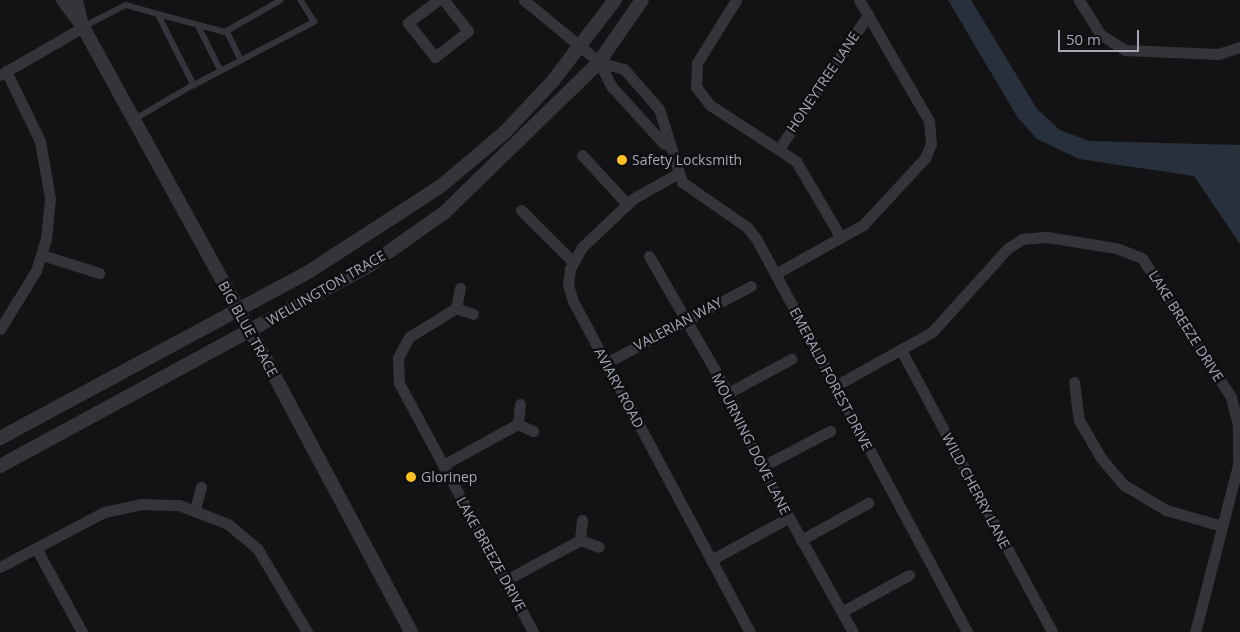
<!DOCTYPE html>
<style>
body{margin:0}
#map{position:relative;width:1240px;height:632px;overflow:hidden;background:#131315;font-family:"Open Sans",sans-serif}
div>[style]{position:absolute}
.water>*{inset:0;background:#28313b}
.service>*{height:5.5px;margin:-2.75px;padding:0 2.75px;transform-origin:2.75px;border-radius:2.75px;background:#34353b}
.minor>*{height:11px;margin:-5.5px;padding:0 5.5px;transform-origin:5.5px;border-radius:5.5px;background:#34353b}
.tertiary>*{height:14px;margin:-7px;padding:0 7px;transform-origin:7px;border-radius:7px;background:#34353b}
.dots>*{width:14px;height:14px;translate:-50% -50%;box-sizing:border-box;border:2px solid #0f0e10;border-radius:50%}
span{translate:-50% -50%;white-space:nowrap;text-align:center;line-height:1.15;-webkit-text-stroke:5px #0f0e10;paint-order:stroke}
.street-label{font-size:14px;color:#a4a8b7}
.poi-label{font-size:14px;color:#a4a8b7}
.left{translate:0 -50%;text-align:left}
.scale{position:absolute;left:1058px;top:30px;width:81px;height:22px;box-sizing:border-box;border:2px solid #a4a8b7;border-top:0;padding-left:6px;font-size:15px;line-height:18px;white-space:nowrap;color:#a4a8b7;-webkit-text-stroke:4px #0f0e10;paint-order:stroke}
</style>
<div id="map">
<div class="water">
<div style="clip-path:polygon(948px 0,971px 0,1037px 109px,1060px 130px,1089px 141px,1240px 145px,1240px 244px,1194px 176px,1079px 159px,1037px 139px,1018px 118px)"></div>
</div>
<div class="service">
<div style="left:158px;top:14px;width:69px;rotate:15deg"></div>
<div style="left:225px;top:32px;width:64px;rotate:-29.7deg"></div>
<div style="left:198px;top:25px;width:51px;rotate:63.4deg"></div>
<div style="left:83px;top:27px;width:48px;rotate:-27.1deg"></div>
<div style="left:126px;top:5px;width:33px;rotate:16deg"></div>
<div style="left:158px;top:14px;width:80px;rotate:63.1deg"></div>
<div style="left:194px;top:85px;width:69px;rotate:149.7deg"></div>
<div style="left:227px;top:31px;width:32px;rotate:64deg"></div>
<div style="left:194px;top:85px;width:136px;rotate:-27.7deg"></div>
<div style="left:314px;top:22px;width:26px;rotate:-122deg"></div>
</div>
<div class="minor">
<div style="left:438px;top:0;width:38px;rotate:143deg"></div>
<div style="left:408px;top:23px;width:43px;rotate:51.5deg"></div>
<div style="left:435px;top:57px;width:42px;rotate:-38.2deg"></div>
<div style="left:468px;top:31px;width:39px;rotate:-128deg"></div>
<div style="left:524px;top:0;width:97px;rotate:39.6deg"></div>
<div style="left:599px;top:62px;width:28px;rotate:63deg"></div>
<div style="left:612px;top:87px;width:77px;rotate:47.6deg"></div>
<div style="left:736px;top:0;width:74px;rotate:121.8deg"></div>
<div style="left:697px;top:63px;width:24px;rotate:92deg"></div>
<div style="left:696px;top:87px;width:23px;rotate:52deg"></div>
<div style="left:710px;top:105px;width:103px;rotate:33.1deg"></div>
<div style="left:796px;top:161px;width:89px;rotate:59.7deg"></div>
<div style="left:1079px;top:0;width:40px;rotate:58deg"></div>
<div style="left:1100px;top:34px;width:30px;rotate:33deg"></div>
<div style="left:1125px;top:50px;width:93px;rotate:2.5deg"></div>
<div style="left:1218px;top:54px;width:23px;rotate:-18deg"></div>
<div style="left:599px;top:62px;width:26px;rotate:16deg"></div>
<div style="left:624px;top:69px;width:53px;rotate:48.8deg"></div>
<div style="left:659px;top:109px;width:77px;rotate:72.5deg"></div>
<div style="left:682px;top:182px;width:79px;rotate:34.7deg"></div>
<div style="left:747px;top:227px;width:16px;rotate:52deg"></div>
<div style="left:757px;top:240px;width:445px;rotate:61.8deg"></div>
<div style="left:0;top:75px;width:96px;rotate:-30deg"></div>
<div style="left:779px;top:149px;width:161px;rotate:-56.4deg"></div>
<div style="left:582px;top:155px;width:67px;rotate:47.4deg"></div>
<div style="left:677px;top:174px;width:49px;rotate:150.8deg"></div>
<div style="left:634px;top:198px;width:71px;rotate:136.7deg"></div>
<div style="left:582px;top:247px;width:25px;rotate:119deg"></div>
<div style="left:570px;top:269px;width:16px;rotate:97deg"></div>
<div style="left:568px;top:285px;width:17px;rotate:73deg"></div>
<div style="left:573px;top:301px;width:375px;rotate:61.9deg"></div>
<div style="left:521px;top:210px;width:72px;rotate:45deg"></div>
<div style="left:42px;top:255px;width:60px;rotate:17.5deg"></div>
<div style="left:649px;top:256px;width:158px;rotate:60deg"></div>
<div style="left:728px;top:393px;width:81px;rotate:66deg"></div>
<div style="left:761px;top:467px;width:189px;rotate:60.9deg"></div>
<div style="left:775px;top:274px;width:101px;rotate:-29.1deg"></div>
<div style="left:863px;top:225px;width:91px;rotate:-47.2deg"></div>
<div style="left:925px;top:158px;width:15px;rotate:-67deg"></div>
<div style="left:931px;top:144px;width:23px;rotate:-95deg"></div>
<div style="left:929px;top:121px;width:140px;rotate:-120deg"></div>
<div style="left:460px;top:288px;width:20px;rotate:101deg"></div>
<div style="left:456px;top:308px;width:18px;rotate:19deg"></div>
<div style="left:456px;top:308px;width:55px;rotate:148.3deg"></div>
<div style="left:409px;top:337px;width:24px;rotate:118deg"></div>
<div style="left:398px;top:358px;width:25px;rotate:88deg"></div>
<div style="left:399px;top:383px;width:283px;rotate:61.7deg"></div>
<div style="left:0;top:329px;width:68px;rotate:-58.2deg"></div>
<div style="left:36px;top:271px;width:34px;rotate:-73deg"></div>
<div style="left:46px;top:239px;width:41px;rotate:-84.4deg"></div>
<div style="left:50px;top:198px;width:58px;rotate:-100deg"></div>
<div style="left:40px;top:141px;width:78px;rotate:-115.9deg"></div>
<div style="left:901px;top:350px;width:320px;rotate:61.8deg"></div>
<div style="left:606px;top:363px;width:164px;rotate:-28deg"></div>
<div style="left:1074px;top:382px;width:38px;rotate:83deg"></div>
<div style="left:1079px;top:420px;width:44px;rotate:59.9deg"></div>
<div style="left:1101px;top:458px;width:35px;rotate:50deg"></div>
<div style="left:1124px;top:485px;width:49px;rotate:30.8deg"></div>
<div style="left:1166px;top:510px;width:58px;rotate:15.9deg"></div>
<div style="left:835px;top:386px;width:111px;rotate:-29.1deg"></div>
<div style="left:932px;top:332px;width:113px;rotate:-47.9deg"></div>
<div style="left:1008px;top:248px;width:17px;rotate:-33deg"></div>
<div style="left:1022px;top:239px;width:25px;rotate:-5deg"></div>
<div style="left:1047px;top:237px;width:70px;rotate:9.1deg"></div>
<div style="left:1116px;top:248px;width:28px;rotate:21deg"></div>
<div style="left:1142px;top:258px;width:165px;rotate:57.4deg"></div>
<div style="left:1231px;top:397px;width:30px;rotate:76deg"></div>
<div style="left:1238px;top:426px;width:39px;rotate:90deg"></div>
<div style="left:1238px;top:465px;width:172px;rotate:104.4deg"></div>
<div style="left:728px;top:393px;width:72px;rotate:-28.4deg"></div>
<div style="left:520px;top:404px;width:20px;rotate:96deg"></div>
<div style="left:518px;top:424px;width:17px;rotate:25deg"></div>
<div style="left:443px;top:465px;width:85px;rotate:-28.7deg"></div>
<div style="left:761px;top:467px;width:78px;rotate:-27.6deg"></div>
<div style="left:195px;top:509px;width:23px;rotate:-75deg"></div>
<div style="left:582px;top:520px;width:20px;rotate:96deg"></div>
<div style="left:580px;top:540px;width:20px;rotate:20deg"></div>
<div style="left:801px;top:540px;width:77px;rotate:-28.9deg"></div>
<div style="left:36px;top:548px;width:96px;rotate:61.3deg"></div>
<div style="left:711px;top:560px;width:88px;rotate:-28.6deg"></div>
<div style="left:0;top:567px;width:118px;rotate:-27.9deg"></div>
<div style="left:104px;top:512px;width:38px;rotate:-12deg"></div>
<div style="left:141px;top:504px;width:38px;rotate:2deg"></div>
<div style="left:179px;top:505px;width:53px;rotate:21.2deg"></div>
<div style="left:228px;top:524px;width:38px;rotate:40deg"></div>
<div style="left:257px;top:548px;width:98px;rotate:59.2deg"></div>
<div style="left:506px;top:580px;width:84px;rotate:-28.4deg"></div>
<div style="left:845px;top:610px;width:73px;rotate:-28.7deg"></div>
</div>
<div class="tertiary">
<div style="left:63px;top:0;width:34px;rotate:53deg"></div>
<div style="left:83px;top:27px;width:348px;rotate:61.2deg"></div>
<div style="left:251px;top:332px;width:340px;rotate:61.9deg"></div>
<div style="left:76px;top:0;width:23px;rotate:77deg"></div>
<div style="left:0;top:438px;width:352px;rotate:-28.3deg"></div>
<div style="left:310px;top:271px;width:156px;rotate:-33deg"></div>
<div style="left:441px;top:186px;width:82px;rotate:-40.1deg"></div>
<div style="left:504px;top:133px;width:70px;rotate:-46.7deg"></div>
<div style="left:552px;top:82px;width:103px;rotate:-52.5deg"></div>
<div style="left:0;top:466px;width:421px;rotate:-28.5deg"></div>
<div style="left:370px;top:265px;width:92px;rotate:-35.2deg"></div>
<div style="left:445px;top:212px;width:215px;rotate:-44.2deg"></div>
<div style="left:599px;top:62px;width:75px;rotate:-55.3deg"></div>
</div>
<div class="dots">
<div style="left:622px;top:160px;background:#ffc222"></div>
<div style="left:411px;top:477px;background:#ffc222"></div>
</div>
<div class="street-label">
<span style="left:823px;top:82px;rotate:-56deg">HONEYTREE LANE</span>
<span style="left:326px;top:288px;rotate:-30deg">WELLINGTON TRACE</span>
<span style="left:678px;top:324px;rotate:-28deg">VALERIAN WAY</span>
<span style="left:1186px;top:326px;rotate:58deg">LAKE BREEZE DRIVE</span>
<span style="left:248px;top:329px;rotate:61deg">BIG BLUE TRACE</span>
<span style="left:831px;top:379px;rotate:62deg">EMERALD FOREST DRIVE</span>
<span style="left:619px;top:388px;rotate:62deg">AVIARY ROAD</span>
<span style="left:751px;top:444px;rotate:63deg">MOURNING DOVE LANE</span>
<span style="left:976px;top:491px;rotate:62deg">WILD CHERRY LANE</span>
<span style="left:491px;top:554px;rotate:61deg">LAKE BREEZE DRIVE</span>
</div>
<div class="poi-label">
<span class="left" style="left:632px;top:160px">Safety Locksmith</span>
<span class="left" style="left:421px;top:477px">Glorinep</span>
</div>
<div class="scale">50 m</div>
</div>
